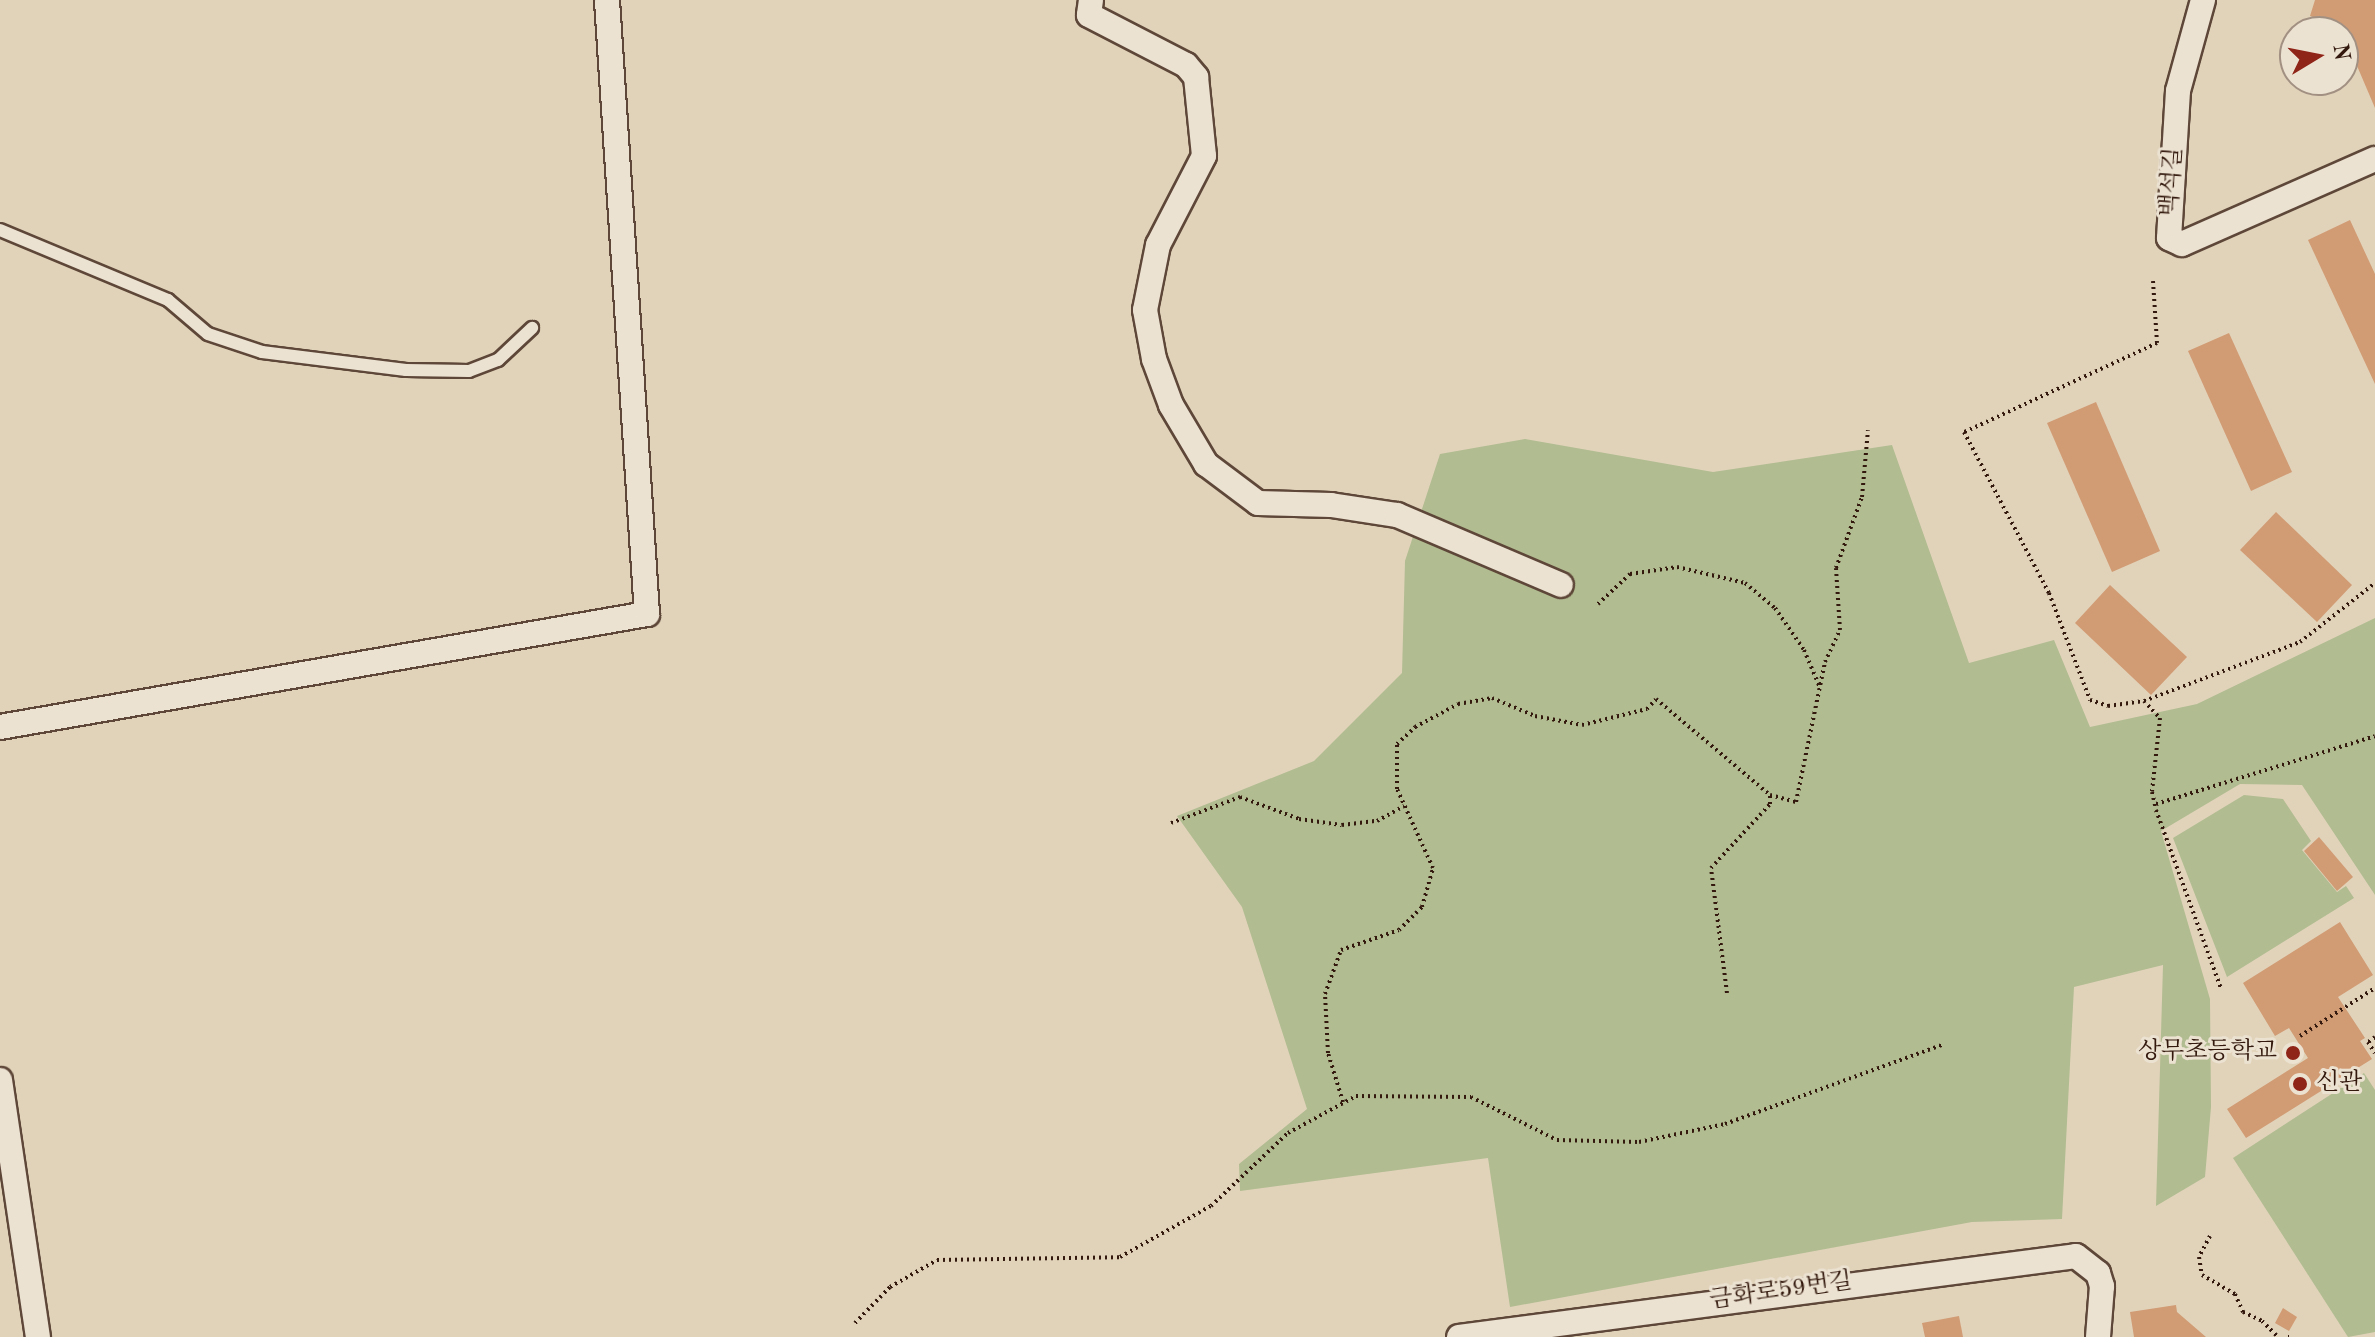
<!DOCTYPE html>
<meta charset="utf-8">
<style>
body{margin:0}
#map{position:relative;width:2375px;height:1337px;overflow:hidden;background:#e1d3ba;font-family:"Old Standard TT","Noto Serif KR",serif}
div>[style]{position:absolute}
.green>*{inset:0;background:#b1bc91}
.building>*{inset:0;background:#d19b74}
.path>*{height:4px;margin-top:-2px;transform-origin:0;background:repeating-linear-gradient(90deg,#32180d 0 2px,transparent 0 6px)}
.roads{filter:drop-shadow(2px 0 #5e4738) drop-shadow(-2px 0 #5e4738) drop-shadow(0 2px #5e4738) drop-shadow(0 -2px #5e4738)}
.lane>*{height:12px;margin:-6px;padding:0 6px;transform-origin:6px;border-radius:6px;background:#ece2d2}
.street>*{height:24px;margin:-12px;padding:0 12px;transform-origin:12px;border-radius:12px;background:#ece2d2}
.dots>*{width:22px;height:22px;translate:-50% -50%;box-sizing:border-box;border:4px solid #ece2d2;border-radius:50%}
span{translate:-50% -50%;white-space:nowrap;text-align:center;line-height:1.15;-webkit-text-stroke:6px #ece2d2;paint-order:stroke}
.street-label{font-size:24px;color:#32180d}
.poi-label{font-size:24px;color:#32180d}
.right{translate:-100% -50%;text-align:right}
.left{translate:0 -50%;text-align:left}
.north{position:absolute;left:2279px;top:16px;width:80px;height:80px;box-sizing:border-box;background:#ece2d2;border:2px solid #a29183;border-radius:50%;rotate:80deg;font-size:22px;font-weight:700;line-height:32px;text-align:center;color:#32180d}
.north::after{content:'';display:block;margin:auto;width:28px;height:36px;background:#8f2418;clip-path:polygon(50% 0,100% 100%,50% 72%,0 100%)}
</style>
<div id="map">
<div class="green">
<div style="clip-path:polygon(1525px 439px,1713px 472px,1892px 445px,1969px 663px,2054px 640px,2090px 727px,2197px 704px,2375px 618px,2375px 895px,2302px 785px,2240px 784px,2161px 831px,2210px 999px,2211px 1107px,2205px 1177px,2156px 1206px,2163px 965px,2074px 987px,2062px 1219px,1972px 1222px,1510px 1307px,1488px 1158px,1240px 1191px,1239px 1164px,1307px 1109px,1242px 907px,1177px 816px,1314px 761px,1402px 673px,1405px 561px,1440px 454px)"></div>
<div style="clip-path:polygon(2244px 795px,2283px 799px,2311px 841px,2302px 850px,2337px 892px,2346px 886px,2354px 898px,2227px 977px,2173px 838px)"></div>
<div style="clip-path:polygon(2364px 1073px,2375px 1090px,2375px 1332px,2348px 1337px,2233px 1158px)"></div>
</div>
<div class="building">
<div style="clip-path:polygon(2315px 0,2375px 0,2375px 108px,2340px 26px,2310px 16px)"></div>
<div style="clip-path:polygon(2350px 220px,2375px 274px,2375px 384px,2308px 240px)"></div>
<div style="clip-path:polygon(2229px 333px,2292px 472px,2251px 491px,2188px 351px)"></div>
<div style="clip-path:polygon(2096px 402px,2160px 551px,2112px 572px,2047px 423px)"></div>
<div style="clip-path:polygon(2276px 512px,2352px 585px,2317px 622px,2240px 550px)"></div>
<div style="clip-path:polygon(2110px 585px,2187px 657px,2151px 695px,2075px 623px)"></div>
<div style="clip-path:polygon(2319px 837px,2353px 877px,2337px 891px,2304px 851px)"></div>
<div style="clip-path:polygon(2340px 922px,2373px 975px,2338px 997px,2365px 1038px,2360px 1041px,2372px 1059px,2246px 1138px,2227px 1109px,2308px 1058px,2289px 1028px,2275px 1036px,2243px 983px)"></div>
<div style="clip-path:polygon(2176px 1305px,2177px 1312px,2206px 1337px,2134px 1337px,2130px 1312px)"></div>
<div style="clip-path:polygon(2283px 1308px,2297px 1317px,2289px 1331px,2275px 1323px)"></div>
<div style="clip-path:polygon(1959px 1316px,1963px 1337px,1925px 1337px,1922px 1323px)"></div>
</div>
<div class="path">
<div style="left:2153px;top:281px;width:62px;rotate:86.3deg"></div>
<div style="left:2157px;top:343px;width:213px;rotate:155.2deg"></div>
<div style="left:1964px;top:432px;width:182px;rotate:62.2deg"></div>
<div style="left:2049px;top:593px;width:115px;rotate:69deg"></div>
<div style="left:2090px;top:700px;width:19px;rotate:18deg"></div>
<div style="left:2108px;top:706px;width:36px;rotate:-8deg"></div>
<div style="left:2144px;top:701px;width:167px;rotate:-20.7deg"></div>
<div style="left:2300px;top:642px;width:95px;rotate:-38.2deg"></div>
<div style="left:1598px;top:604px;width:44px;rotate:-43.2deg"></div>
<div style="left:1630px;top:574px;width:48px;rotate:-8.5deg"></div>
<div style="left:1677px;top:567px;width:70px;rotate:13.2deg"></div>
<div style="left:1745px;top:583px;width:39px;rotate:40deg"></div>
<div style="left:1775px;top:608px;width:51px;rotate:55.4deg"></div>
<div style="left:1804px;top:650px;width:39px;rotate:67deg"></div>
<div style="left:2144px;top:701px;width:23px;rotate:47deg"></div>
<div style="left:2160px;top:718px;width:74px;rotate:96.2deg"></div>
<div style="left:2152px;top:792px;width:18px;rotate:77deg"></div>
<div style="left:2156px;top:810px;width:190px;rotate:70deg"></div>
<div style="left:2156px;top:804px;width:229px;rotate:-17.2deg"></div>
<div style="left:1171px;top:823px;width:74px;rotate:-20.6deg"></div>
<div style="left:1240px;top:797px;width:63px;rotate:20.4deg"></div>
<div style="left:1299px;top:819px;width:43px;rotate:7.9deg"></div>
<div style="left:1342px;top:825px;width:35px;rotate:-7deg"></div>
<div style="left:1377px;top:821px;width:31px;rotate:-29deg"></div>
<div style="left:1727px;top:993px;width:126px;rotate:-97.3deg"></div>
<div style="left:1711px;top:868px;width:87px;rotate:-47.3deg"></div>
<div style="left:1770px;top:804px;width:9px;rotate:-90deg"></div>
<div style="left:1770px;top:795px;width:27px;rotate:15deg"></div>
<div style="left:1796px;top:802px;width:143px;rotate:-78.3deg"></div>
<div style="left:1825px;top:662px;width:35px;rotate:-65deg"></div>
<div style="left:1840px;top:630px;width:62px;rotate:-93.7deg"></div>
<div style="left:1836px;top:568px;width:76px;rotate:-69.9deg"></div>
<div style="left:1862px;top:497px;width:67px;rotate:-84.9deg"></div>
<div style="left:2300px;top:1036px;width:89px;rotate:-32.6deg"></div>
<div style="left:2375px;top:1037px;width:9px;rotate:144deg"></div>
<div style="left:2368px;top:1042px;width:13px;rotate:58deg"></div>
<div style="left:1343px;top:1102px;width:51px;rotate:-107deg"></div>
<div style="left:1328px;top:1053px;width:59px;rotate:-92.9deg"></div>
<div style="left:1325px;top:994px;width:47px;rotate:-70deg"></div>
<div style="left:1341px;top:950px;width:61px;rotate:-19deg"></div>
<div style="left:1399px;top:930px;width:33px;rotate:-45deg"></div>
<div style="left:1422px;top:907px;width:41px;rotate:-74.2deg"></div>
<div style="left:1433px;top:868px;width:87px;rotate:-114.5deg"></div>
<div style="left:1397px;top:789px;width:45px;rotate:-90deg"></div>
<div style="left:1397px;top:744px;width:25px;rotate:-43deg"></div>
<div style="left:1415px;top:727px;width:49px;rotate:-28.1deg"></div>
<div style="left:1458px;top:704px;width:35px;rotate:-10deg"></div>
<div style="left:1492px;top:698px;width:47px;rotate:22.7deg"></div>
<div style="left:1535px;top:716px;width:48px;rotate:10.8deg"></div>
<div style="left:1582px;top:725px;width:67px;rotate:-13.8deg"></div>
<div style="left:1647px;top:709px;width:13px;rotate:-48deg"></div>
<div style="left:1656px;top:699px;width:149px;rotate:40.1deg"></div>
<div style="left:2210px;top:1236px;width:24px;rotate:118deg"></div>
<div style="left:2199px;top:1257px;width:18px;rotate:81deg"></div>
<div style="left:2202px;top:1275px;width:38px;rotate:30deg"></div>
<div style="left:2235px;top:1294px;width:20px;rotate:66deg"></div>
<div style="left:2243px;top:1312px;width:21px;rotate:25deg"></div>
<div style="left:2262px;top:1321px;width:23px;rotate:45deg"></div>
<div style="left:855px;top:1323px;width:50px;rotate:-45.8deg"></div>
<div style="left:890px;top:1287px;width:54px;rotate:-29.9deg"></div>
<div style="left:937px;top:1260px;width:183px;rotate:-0.9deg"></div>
<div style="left:1120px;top:1257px;width:104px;rotate:-29.3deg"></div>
<div style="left:1211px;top:1206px;width:106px;rotate:-43.5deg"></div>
<div style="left:1288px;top:1133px;width:77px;rotate:-28.6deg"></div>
<div style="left:1356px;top:1096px;width:115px;rotate:0.5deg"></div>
<div style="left:1471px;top:1097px;width:96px;rotate:26.6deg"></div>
<div style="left:1557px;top:1140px;width:82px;rotate:1.4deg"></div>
<div style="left:1639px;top:1142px;width:88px;rotate:-11.8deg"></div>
<div style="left:1725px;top:1124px;width:231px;rotate:-20deg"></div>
<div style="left:2288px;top:1337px;width:1px"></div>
</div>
<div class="roads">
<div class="lane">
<div style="left:0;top:230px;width:182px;rotate:22.6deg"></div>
<div style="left:168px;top:300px;width:52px;rotate:40.4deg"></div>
<div style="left:208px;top:334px;width:57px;rotate:18.4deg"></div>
<div style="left:262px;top:352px;width:145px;rotate:7.1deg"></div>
<div style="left:406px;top:370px;width:63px;rotate:0.9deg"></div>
<div style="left:469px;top:371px;width:31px;rotate:-21deg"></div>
<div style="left:498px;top:360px;width:47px;rotate:-43.3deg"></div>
</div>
<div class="street">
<div style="left:1091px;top:0;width:15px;rotate:98deg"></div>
<div style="left:1089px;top:15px;width:109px;rotate:27.3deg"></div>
<div style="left:1186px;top:65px;width:16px;rotate:50deg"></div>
<div style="left:1196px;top:77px;width:79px;rotate:84.2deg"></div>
<div style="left:1204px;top:156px;width:100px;rotate:117.3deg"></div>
<div style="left:1158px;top:245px;width:66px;rotate:101.3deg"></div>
<div style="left:1145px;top:310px;width:50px;rotate:79.6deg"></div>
<div style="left:1154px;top:359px;width:49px;rotate:69.7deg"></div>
<div style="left:1171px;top:405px;width:69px;rotate:59.3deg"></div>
<div style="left:1206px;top:464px;width:65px;rotate:36.9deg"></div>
<div style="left:1258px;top:503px;width:73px;rotate:1.6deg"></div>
<div style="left:1331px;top:505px;width:67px;rotate:8.6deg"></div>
<div style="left:1397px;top:515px;width:178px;rotate:23.1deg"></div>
<div style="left:2203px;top:0;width:94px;rotate:105.4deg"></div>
<div style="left:2178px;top:91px;width:147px;rotate:93.5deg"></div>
<div style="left:2169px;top:238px;width:14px;rotate:25deg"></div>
<div style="left:2182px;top:244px;width:211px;rotate:-23.8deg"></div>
<div style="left:0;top:727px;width:657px;rotate:-9.91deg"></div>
<div style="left:647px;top:614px;width:615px;rotate:-93.73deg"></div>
<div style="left:0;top:1080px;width:260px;rotate:81.6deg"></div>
<div style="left:1459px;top:1337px;width:622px;rotate:-7.48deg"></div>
<div style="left:2076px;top:1256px;width:28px;rotate:38deg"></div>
<div style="left:2098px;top:1273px;width:14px;rotate:73deg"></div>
<div style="left:2102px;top:1286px;width:51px;rotate:94.5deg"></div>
</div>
</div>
<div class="dots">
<div style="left:2293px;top:1053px;background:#8f2418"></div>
<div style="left:2300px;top:1084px;background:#8f2418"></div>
</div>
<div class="street-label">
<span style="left:2173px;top:182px;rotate:-86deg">백석길</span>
<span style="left:1781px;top:1292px;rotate:-8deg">금화로59번길</span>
</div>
<div class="poi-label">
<span class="right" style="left:2277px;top:1053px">상무초등학교</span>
<span class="left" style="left:2316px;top:1084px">신관</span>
</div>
<div class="north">N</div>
</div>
